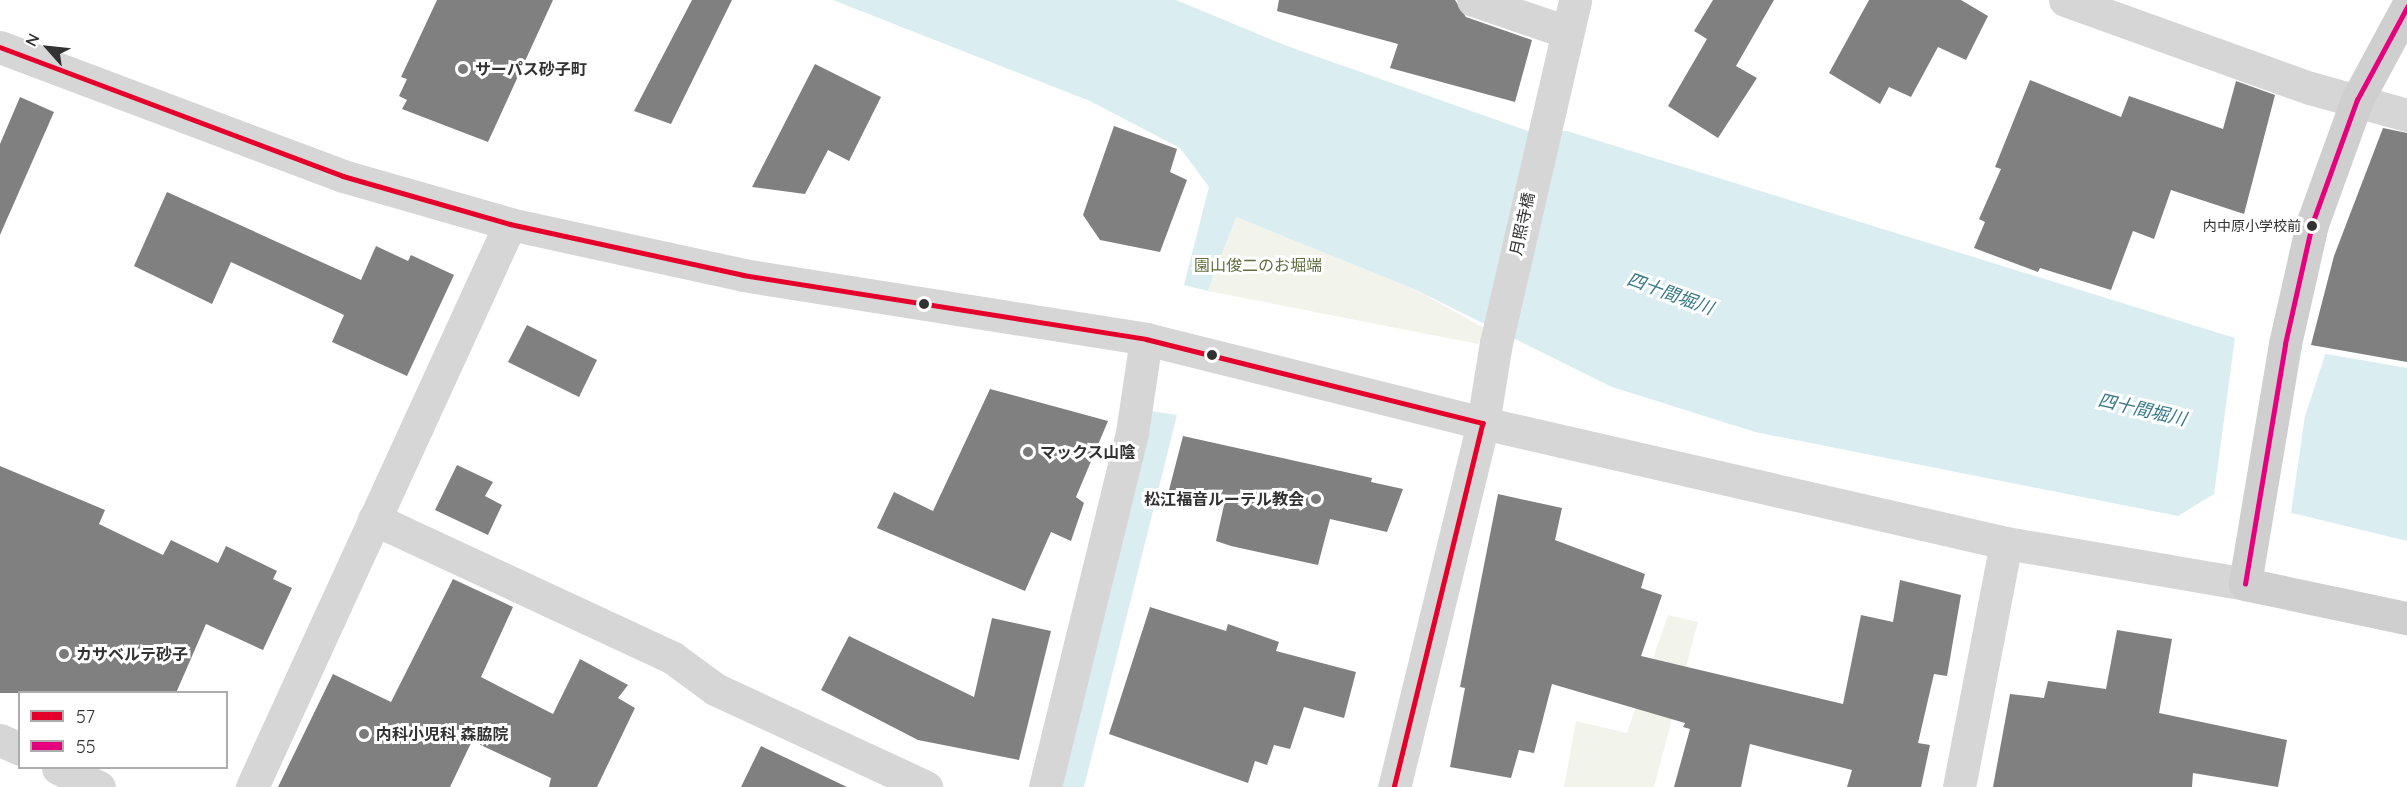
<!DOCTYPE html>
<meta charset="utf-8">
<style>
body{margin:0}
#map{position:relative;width:2407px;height:787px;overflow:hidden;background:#fff;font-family:Quicksand,"Noto Sans JP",sans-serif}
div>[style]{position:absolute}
.green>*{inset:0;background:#f2f4ec}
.water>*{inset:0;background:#daedf1}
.pier>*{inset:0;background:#fff}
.building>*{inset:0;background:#808080}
.minor>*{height:33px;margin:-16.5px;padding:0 16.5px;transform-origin:16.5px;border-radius:16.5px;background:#d6d6d6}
.tertiary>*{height:33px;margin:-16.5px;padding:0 16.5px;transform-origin:16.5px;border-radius:16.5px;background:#d6d6d6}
.secondary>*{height:33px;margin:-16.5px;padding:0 16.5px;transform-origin:16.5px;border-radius:16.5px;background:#cfcfcf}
.bus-1>*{height:4.5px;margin:-2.25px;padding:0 2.25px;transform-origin:2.25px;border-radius:2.25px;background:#e4002b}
.bus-2>*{height:4.5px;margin:-2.25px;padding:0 2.25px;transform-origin:2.25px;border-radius:2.25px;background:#e5007d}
.dots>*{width:16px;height:16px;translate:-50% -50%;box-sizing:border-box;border:3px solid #fff;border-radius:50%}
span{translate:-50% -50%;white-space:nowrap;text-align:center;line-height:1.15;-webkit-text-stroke:6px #fff;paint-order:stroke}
.bus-label{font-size:14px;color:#323232}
.right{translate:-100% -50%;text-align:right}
.poi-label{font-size:16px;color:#323232;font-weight:700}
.left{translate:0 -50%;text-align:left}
.street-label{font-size:16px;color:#323232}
.park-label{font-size:16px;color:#5f6e3e}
.water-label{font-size:18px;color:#3a7a87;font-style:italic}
.legend{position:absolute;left:18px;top:691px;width:210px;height:78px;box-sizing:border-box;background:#fff;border:2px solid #adadad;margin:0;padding:8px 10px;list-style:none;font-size:18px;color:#323232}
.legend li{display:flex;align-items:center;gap:12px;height:30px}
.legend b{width:30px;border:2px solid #adadad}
.north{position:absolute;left:18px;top:18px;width:60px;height:60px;-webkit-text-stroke:4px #fff;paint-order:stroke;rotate:297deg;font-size:16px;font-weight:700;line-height:24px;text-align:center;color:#323232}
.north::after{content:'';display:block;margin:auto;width:21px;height:27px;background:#323232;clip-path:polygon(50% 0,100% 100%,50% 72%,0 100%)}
</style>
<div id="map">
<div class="green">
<div style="clip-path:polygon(1236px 217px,1414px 289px,1488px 330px,1486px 336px,1478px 344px,1208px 291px)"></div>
<div style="clip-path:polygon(1668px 615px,1698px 622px,1654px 787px,1564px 787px,1576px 721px,1627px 733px)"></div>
</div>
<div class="water">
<div style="clip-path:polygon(833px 0,1176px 0,1287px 46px,1531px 132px,1567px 131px,2235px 338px,2407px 368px,2407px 541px,2214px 494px,2178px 516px,1755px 432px,1612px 387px,1414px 289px,1236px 217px,1208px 291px,1184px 285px,1209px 187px,1180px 148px,1090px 101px)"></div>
<div style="clip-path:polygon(1151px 411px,1177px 415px,1084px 787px,1061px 787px)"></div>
</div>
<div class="pier">
<div style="clip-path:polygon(2235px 338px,2326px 352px,2305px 416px,2291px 513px,2214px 494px)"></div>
</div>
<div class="building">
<div style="clip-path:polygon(437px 0,553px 0,488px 142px,402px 109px,407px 100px,399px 96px,407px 79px,401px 77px)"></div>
<div style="clip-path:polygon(692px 0,732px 0,671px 124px,634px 111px)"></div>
<div style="clip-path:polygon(1279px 0,1455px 0,1466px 17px,1532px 40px,1515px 102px,1390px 68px,1398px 44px,1277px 11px)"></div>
<div style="clip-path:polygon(1713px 0,1774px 0,1736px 66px,1757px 78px,1718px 138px,1668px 106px,1707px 39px,1694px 31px)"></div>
<div style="clip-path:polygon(1869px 0,1961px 0,1988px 16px,1966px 60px,1938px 47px,1911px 97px,1889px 87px,1880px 104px,1829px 73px)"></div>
<div style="clip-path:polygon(815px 64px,881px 97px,849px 161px,828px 150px,805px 194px,752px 187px)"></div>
<div style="clip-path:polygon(2030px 80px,2121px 117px,2129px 96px,2223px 129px,2236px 81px,2275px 95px,2244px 214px,2171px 190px,2154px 239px,2133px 231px,2111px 290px,2040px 268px,2038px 272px,1974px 248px,1985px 222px,1979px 219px,2001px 169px,1995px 167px)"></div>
<div style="clip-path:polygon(20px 97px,54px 112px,0 235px,0 144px)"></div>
<div style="clip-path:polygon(1114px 126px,1177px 149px,1170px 172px,1187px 180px,1160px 252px,1100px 240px,1083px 215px)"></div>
<div style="clip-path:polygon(2383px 128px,2407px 133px,2407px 362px,2311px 345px,2334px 256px)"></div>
<div style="clip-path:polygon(167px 192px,361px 280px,376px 246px,408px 261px,411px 255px,454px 275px,407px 376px,332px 342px,344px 315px,231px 262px,212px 304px,134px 266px)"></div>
<div style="clip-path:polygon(527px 325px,597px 360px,579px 397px,508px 362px)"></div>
<div style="clip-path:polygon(990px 389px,1108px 421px,1076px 497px,1084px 503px,1071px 541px,1051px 532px,1025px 591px,877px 528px,894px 492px,933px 511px)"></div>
<div style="clip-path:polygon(1183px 436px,1372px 478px,1371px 482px,1403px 489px,1387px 532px,1330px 519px,1318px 565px,1231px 546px,1216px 541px,1224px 505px,1169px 490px)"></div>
<div style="clip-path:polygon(457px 465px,493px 482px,485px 496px,502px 505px,488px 535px,435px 510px)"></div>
<div style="clip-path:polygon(0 466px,105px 510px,99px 524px,163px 555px,171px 540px,218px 563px,226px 546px,277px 571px,273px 579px,292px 588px,263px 650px,206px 624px,176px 693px,0 693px)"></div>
<div style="clip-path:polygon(1498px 494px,1562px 508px,1555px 540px,1645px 574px,1641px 588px,1662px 595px,1641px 656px,1843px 704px,1861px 615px,1893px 622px,1900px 580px,1961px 595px,1947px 676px,1934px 674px,1918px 743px,1930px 745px,1921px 787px,1847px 787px,1852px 770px,1750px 744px,1741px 787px,1674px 787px,1690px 729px,1683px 727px,1685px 723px,1552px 684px,1534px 753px,1519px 750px,1511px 778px,1450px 767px,1465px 688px,1460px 687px)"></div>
<div style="clip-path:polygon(453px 579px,513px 607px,481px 677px,553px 714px,580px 659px,628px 685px,618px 698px,635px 708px,597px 787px,549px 787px,551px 778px,472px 741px,450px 787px,278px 787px,333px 674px,391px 702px)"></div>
<div style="clip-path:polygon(1150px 607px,1226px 631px,1228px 624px,1279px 642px,1276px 651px,1356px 672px,1344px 718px,1304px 707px,1290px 749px,1274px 745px,1267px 765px,1255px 761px,1248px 783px,1109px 734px)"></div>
<div style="clip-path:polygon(992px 618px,1051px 631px,1019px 760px,918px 740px,821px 690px,849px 636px,974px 697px)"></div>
<div style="clip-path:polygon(2117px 630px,2172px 639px,2159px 713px,2287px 740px,2278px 787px,2193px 773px,2192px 787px,1993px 787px,2010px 694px,2044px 698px,2048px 681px,2106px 689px)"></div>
<div style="clip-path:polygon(761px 746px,847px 787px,741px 787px)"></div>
</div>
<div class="minor">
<div style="left:1473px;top:0;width:99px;rotate:18.8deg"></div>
<div style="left:2065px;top:0;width:260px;rotate:19.8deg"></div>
<div style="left:2310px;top:88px;width:101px;rotate:15.6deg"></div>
<div style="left:1483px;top:423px;width:81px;rotate:-80.8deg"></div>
<div style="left:1496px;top:343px;width:352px;rotate:-77deg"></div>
<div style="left:374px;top:519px;width:330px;rotate:24.9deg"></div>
<div style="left:673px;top:658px;width:52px;rotate:36.4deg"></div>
<div style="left:715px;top:689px;width:233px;rotate:24.9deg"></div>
<div style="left:0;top:740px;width:22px;rotate:24deg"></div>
<div style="left:58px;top:768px;width:45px;rotate:24.9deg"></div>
<div style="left:252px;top:787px;width:619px;rotate:-65.38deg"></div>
<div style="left:1045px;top:787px;width:365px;rotate:-76.2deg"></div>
<div style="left:1132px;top:433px;width:95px;rotate:-81.5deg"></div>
<div style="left:1959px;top:787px;width:248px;rotate:-79.1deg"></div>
</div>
<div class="tertiary">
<div style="left:0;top:47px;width:366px;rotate:20.6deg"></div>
<div style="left:343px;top:176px;width:174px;rotate:16deg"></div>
<div style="left:510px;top:224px;width:239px;rotate:12.3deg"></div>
<div style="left:743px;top:275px;width:408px;rotate:9deg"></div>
<div style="left:1146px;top:339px;width:347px;rotate:14deg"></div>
<div style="left:1483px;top:423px;width:375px;rotate:103.7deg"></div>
<div style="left:1483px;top:423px;width:537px;rotate:12.92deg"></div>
<div style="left:2006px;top:543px;width:242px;rotate:9.7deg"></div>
</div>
<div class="secondary">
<div style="left:2407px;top:7px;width:106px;rotate:118.3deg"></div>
<div style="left:2357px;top:100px;width:132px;rotate:109.9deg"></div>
<div style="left:2312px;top:224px;width:123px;rotate:102.7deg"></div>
<div style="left:2285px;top:344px;width:243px;rotate:99.5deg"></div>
<div style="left:2245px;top:584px;width:166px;rotate:11.9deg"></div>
</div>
<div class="bus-1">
<div style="left:0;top:47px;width:366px;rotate:20.6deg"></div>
<div style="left:343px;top:176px;width:174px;rotate:16deg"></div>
<div style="left:510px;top:224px;width:239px;rotate:12.3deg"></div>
<div style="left:743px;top:275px;width:408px;rotate:9deg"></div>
<div style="left:1146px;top:339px;width:347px;rotate:14deg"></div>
<div style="left:1483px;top:423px;width:375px;rotate:103.7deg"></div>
</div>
<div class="bus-2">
<div style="left:2245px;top:584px;width:243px;rotate:-80.5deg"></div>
<div style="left:2285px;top:344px;width:123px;rotate:-77.3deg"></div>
<div style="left:2312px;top:224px;width:132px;rotate:-70.1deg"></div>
<div style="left:2357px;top:100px;width:106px;rotate:-61.7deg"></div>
</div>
<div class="dots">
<div style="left:463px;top:69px;background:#7a7a7a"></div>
<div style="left:2312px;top:226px;background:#323232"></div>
<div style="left:924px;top:304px;background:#323232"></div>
<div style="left:1212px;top:355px;background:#323232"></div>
<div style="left:1028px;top:452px;background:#7a7a7a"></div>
<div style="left:1316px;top:499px;background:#7a7a7a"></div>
<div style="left:64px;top:654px;background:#7a7a7a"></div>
<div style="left:364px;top:734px;background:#7a7a7a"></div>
</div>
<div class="bus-label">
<span class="right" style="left:2301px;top:226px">内中原小学校前</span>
</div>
<div class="poi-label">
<span class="left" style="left:475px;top:69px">サーパス砂子町</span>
<span class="left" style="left:1040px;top:452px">マックス山陰</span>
<span class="right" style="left:1304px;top:499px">松江福音ルーテル教会</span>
<span class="left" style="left:76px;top:654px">カサベルテ砂子</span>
<span class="left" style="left:376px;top:734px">内科小児科 森脇院</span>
</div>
<div class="street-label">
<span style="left:1522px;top:224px;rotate:-78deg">月照寺橋</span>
</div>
<div class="park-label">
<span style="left:1258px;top:265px">園山俊二のお堀端</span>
</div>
<div class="water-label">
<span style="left:1670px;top:294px;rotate:20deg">四十間堀川</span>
<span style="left:2142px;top:410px;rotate:13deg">四十間堀川</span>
</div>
<ul class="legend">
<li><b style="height:8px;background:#e4002b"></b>57</li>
<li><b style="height:8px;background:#e5007d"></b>55</li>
</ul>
<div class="north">N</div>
</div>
